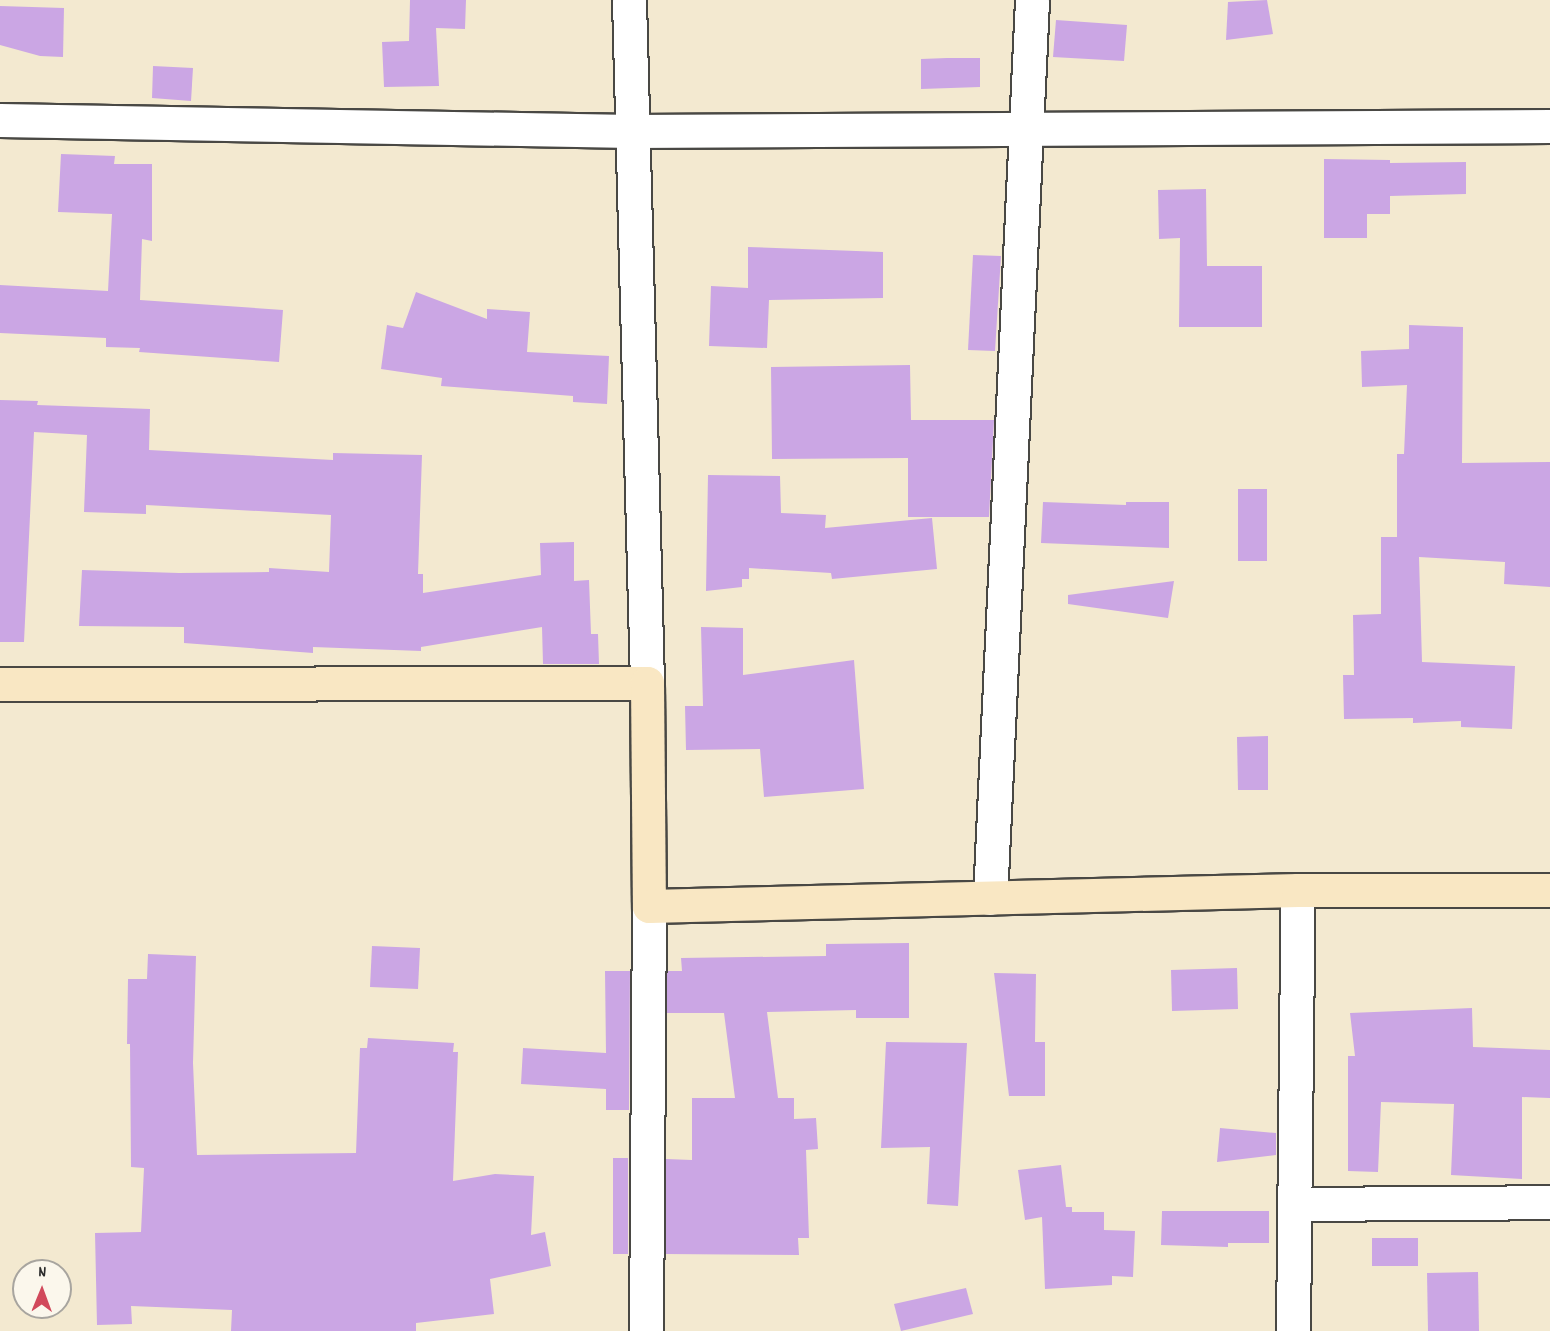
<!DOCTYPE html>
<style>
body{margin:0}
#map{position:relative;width:1550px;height:1331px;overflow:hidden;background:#f3e9d0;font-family:Dekko,sans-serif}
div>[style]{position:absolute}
.building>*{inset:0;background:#cba6e4}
.roads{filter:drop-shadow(2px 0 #494844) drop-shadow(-2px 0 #494844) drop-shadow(0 2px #494844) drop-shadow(0 -2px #494844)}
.street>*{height:33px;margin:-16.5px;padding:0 16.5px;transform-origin:16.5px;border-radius:16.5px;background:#fff}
.secondary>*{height:33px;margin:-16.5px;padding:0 16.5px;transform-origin:16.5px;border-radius:16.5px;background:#f9e7c3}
span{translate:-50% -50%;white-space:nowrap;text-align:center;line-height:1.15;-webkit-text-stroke:6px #fbf7ec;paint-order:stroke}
.north{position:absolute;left:12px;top:1259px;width:60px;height:60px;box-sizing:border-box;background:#fbf7ec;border:2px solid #a8a59f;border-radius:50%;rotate:1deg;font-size:16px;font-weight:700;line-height:24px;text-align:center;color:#2b2b2b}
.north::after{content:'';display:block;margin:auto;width:21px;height:27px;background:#d1495b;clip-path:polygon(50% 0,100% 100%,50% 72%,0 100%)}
</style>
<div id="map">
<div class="building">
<div style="clip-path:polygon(410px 0,466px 0,465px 29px,436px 28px,439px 86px,384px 87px,382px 42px,409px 41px)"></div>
<div style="clip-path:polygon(1267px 0,1273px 34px,1226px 40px,1228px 2px)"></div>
<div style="clip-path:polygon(0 6px,64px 8px,63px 57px,40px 56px,0 45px)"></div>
<div style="clip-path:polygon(1056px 20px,1127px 25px,1124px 61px,1053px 57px)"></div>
<div style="clip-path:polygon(947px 58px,980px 58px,980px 87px,921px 89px,921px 59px)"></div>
<div style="clip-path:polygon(153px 66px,193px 68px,191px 101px,152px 98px)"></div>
<div style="clip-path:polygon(61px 154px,115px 156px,114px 164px,152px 164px,152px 241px,142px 239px,140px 300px,283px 310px,279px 362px,139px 352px,140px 348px,106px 347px,106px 338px,0 333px,0 285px,108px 291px,112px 214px,58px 212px)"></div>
<div style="clip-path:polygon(1324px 159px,1390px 160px,1390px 163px,1466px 162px,1466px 194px,1390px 196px,1390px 214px,1367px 214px,1367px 238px,1324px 238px)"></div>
<div style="clip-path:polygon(1206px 189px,1207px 266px,1262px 266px,1262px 327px,1179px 327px,1180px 238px,1159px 239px,1158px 190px)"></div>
<div style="clip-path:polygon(748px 247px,883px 252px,883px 298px,769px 300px,767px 348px,709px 346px,711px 286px,748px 288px)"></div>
<div style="clip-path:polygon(973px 255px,1001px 256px,995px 351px,968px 350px)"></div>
<div style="clip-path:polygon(416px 292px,487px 319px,487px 309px,530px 312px,527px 352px,609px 356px,607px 404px,573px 402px,573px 396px,441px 386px,442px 378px,381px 369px,387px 325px,403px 328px)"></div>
<div style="clip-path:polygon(1409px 325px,1463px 327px,1462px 463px,1550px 462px,1550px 587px,1504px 584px,1505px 562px,1419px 557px,1422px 662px,1515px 666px,1512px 729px,1461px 727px,1461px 721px,1413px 723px,1413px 718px,1344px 719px,1343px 675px,1354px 675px,1353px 615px,1381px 614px,1381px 537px,1397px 537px,1397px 454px,1404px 454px,1407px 385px,1362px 387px,1361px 351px,1409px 349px)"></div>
<div style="clip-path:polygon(910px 365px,911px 420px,994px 420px,989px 517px,908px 517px,908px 458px,772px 459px,771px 367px)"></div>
<div style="clip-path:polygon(0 400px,38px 401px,37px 405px,150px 409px,149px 450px,333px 460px,333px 453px,422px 455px,418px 574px,423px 574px,423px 593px,541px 575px,540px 543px,574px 542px,574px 581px,589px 580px,591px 634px,598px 634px,599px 664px,543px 664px,542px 627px,421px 647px,421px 651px,313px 647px,313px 653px,184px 643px,184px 627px,79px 626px,82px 570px,179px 573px,269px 572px,269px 568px,329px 572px,331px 515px,146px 505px,146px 514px,84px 512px,87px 435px,34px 432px,24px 642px,0 642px)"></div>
<div style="clip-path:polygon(708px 475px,780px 476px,781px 513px,826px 515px,825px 528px,932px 518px,937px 569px,832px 579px,831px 573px,749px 568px,749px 579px,742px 579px,742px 587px,706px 591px)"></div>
<div style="clip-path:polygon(1238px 489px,1267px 489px,1267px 561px,1238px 561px)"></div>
<div style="clip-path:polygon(1043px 502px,1126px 505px,1126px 502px,1169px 502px,1169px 548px,1041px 543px)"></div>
<div style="clip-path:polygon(1174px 581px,1168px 618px,1068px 604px,1068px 595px)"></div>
<div style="clip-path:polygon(701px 627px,743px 628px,743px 675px,854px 660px,864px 789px,764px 797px,760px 749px,686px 750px,685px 706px,703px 706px)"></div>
<div style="clip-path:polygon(1268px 736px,1268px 790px,1238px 790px,1237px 737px)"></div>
<div style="clip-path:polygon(909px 943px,909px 1018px,856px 1018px,856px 1010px,767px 1012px,778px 1098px,794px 1098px,794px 1119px,816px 1118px,818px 1149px,806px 1150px,809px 1238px,798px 1238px,799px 1255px,665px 1254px,666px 1159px,692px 1160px,692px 1098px,735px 1098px,724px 1013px,667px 1013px,667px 971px,682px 971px,681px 958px,826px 956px,826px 944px)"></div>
<div style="clip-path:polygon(372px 946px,420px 948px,418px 989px,370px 987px)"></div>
<div style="clip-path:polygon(148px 954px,196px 956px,193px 1063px,197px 1155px,356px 1153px,360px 1048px,367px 1048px,368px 1038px,454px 1043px,453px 1052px,458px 1052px,453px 1181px,495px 1174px,534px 1176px,531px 1235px,545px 1232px,551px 1266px,490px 1279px,494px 1314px,416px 1323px,416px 1331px,231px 1331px,232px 1310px,131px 1306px,132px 1324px,97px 1325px,95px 1233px,141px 1232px,144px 1168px,131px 1167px,130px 1044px,127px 1044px,128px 979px,147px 979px)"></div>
<div style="clip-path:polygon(1237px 968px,1238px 1009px,1172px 1011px,1171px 970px)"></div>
<div style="clip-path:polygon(605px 971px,630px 971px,629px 1110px,606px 1110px,606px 1089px,521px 1084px,523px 1048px,606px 1053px)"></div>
<div style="clip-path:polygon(994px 973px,1036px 974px,1035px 1042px,1045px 1042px,1045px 1096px,1009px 1096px)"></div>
<div style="clip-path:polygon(1472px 1008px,1473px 1047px,1550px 1050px,1550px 1098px,1522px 1097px,1522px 1179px,1451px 1175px,1454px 1104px,1381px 1102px,1378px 1172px,1348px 1171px,1348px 1056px,1355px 1056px,1350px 1013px)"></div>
<div style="clip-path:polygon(886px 1042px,967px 1043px,958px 1206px,927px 1204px,930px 1147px,881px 1148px)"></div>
<div style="clip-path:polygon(1220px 1128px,1276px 1133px,1276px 1155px,1217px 1162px)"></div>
<div style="clip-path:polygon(613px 1158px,628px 1158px,628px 1254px,613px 1254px)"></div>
<div style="clip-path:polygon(1061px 1165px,1066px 1207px,1072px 1207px,1072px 1212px,1104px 1212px,1104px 1230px,1135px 1231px,1133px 1277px,1112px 1276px,1112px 1285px,1045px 1289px,1042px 1217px,1025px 1220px,1018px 1170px)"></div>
<div style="clip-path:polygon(1162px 1211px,1269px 1211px,1269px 1243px,1228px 1243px,1228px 1247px,1161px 1245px)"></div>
<div style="clip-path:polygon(1372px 1238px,1418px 1238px,1418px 1266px,1372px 1266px)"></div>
<div style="clip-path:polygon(1478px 1272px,1479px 1331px,1428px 1331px,1427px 1273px)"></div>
<div style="clip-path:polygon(966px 1288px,973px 1314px,901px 1331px,894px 1304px)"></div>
</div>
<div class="roads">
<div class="street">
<div style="left:629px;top:0;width:683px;rotate:88.49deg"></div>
<div style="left:0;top:120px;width:632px;rotate:1deg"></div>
<div style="left:632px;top:131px;width:918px;rotate:-0.31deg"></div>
<div style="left:990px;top:898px;width:899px;rotate:-87.32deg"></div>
<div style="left:1294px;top:1204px;width:256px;rotate:-0.4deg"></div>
<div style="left:646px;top:1331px;width:425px;rotate:-89.6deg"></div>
<div style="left:1293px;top:1331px;width:441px;rotate:-89.4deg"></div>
</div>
<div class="secondary">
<div style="left:0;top:684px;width:647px;rotate:-0.09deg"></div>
<div style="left:647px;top:683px;width:223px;rotate:89.5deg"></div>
<div style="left:649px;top:906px;width:649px;rotate:-1.41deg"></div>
<div style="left:1298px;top:890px;width:252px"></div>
</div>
</div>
<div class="north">N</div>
</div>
